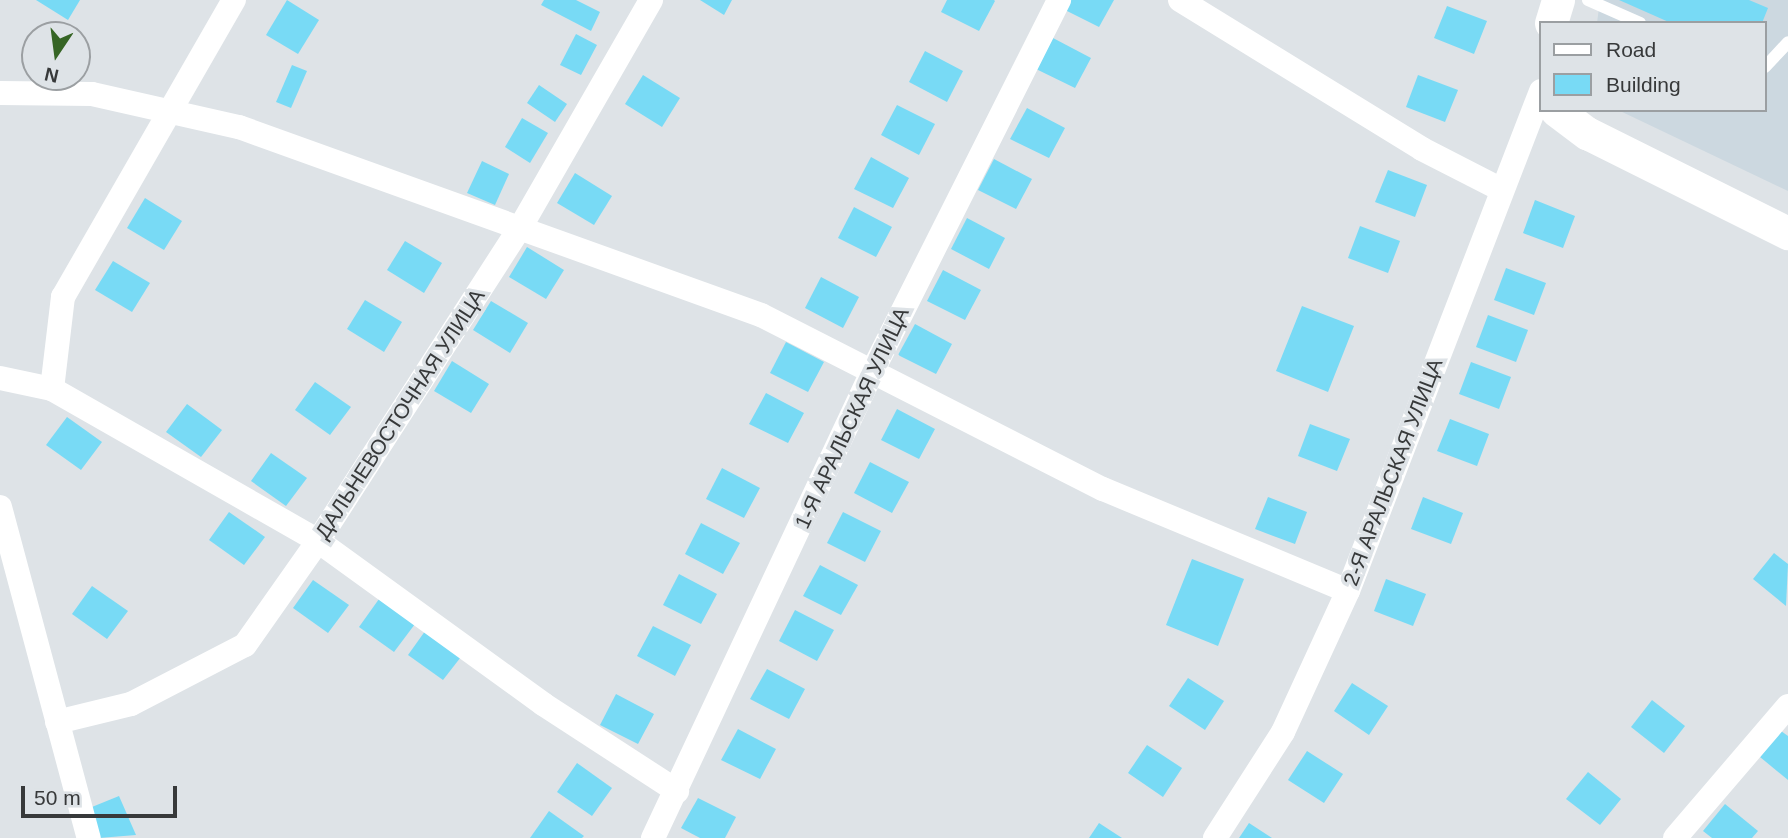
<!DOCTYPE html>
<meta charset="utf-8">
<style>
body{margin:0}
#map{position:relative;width:1788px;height:838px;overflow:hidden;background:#dee3e7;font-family:Arial,sans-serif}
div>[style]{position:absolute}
.built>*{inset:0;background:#ccd8e0}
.building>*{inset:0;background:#78daf5}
.lane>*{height:12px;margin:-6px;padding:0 6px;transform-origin:6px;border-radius:6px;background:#fff}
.street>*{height:24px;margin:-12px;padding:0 12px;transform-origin:12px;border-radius:12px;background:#fff}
.secondary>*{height:33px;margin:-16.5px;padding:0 16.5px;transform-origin:16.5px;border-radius:16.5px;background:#fff}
span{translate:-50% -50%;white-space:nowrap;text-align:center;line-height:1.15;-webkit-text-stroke:7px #dee3e7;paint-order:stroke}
.street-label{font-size:21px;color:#37393a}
.legend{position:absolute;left:1539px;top:21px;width:228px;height:91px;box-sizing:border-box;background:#dee3e7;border:2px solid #9b9fa2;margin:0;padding:9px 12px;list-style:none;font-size:21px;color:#37393a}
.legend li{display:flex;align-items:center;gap:14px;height:35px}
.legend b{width:35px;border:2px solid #9b9fa2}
.north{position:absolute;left:21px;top:21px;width:70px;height:70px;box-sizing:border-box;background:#dee3e7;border:2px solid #9b9fa2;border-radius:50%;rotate:193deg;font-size:19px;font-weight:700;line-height:28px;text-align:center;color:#37393a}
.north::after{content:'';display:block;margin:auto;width:24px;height:32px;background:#366525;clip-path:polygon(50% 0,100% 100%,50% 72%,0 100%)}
.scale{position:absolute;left:21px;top:786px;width:156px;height:32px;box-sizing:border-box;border:4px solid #37393a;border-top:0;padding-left:9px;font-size:21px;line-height:24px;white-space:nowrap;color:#37393a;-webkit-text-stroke:5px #dee3e7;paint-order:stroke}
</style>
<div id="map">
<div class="built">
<div style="clip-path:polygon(1600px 0,1788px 0,1788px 191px,1618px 110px,1765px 110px,1765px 23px,1597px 23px)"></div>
</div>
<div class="building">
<div style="clip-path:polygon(36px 0,80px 0,68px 20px)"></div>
<div style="clip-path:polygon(287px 0,319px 20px,298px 54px,266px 35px)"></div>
<div style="clip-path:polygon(544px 0,576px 0,600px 12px,591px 31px,541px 5px)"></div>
<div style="clip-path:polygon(700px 0,732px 0,724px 15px)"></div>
<div style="clip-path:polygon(947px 0,994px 0,995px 1px,979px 31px,941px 12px)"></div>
<div style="clip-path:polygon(1065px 0,1114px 0,1099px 27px,1061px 8px)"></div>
<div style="clip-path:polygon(1619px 0,1749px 0,1768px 8px,1762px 23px,1671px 23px)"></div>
<div style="clip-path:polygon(1447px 6px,1487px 21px,1474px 54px,1434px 38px)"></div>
<div style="clip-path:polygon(576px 34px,597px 45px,581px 75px,560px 65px)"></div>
<div style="clip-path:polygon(1053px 38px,1091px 58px,1075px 88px,1036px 69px)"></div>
<div style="clip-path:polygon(925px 51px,963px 71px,947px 102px,909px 82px)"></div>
<div style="clip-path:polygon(292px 65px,307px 71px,291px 108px,276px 102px)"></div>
<div style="clip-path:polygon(643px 75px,680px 98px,662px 127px,625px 104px)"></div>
<div style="clip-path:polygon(1418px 75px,1458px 90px,1445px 122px,1406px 107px)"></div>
<div style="clip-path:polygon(539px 85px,567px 104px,555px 122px,527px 103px)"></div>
<div style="clip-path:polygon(897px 105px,935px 124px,919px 155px,881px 135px)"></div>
<div style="clip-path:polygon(1027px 108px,1065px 128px,1049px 158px,1010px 139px)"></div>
<div style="clip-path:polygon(522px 118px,548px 133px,530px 163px,505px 147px)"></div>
<div style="clip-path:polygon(871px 157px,909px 178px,893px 208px,854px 189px)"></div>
<div style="clip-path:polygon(994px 159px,1032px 179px,1016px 209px,978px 190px)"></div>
<div style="clip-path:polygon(482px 161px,509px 174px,495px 205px,467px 193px)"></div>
<div style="clip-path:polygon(1388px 170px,1427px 185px,1415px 217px,1375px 202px)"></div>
<div style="clip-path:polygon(575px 173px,612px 196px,594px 225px,557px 203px)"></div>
<div style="clip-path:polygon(145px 198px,182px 221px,164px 250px,127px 228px)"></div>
<div style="clip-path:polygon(1535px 200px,1575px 216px,1563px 248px,1523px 233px)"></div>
<div style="clip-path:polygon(854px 207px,892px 227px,876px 257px,838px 238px)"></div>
<div style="clip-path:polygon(967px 218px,1005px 238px,989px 269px,951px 249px)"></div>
<div style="clip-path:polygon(1360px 226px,1400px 241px,1388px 273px,1348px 258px)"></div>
<div style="clip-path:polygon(405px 241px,442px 263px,424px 293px,387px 270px)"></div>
<div style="clip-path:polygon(527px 247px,564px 270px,546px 299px,509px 277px)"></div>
<div style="clip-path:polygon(113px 261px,150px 283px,132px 312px,95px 290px)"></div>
<div style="clip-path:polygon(1506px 268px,1546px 283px,1534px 315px,1494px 300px)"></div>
<div style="clip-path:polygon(943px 270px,981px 290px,965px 320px,927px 301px)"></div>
<div style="clip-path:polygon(821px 277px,859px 297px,843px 328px,805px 308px)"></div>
<div style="clip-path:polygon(365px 300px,402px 322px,384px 352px,347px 329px)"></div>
<div style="clip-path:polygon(491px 301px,528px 323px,510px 353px,473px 330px)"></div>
<div style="clip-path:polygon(1302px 306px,1354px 326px,1328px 392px,1276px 371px)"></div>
<div style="clip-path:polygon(1488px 315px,1528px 330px,1516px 362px,1476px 347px)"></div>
<div style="clip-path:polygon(915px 324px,952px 344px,936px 374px,898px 355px)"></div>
<div style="clip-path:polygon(786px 342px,824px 362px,808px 392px,770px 373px)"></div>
<div style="clip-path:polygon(452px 361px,489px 384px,471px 413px,434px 391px)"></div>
<div style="clip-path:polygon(1471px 362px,1511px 377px,1499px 409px,1459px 394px)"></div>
<div style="clip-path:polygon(315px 382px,351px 407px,330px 435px,295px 410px)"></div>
<div style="clip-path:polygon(766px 393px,804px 413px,788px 443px,749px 424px)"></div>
<div style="clip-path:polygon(187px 404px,222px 430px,201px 457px,166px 432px)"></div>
<div style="clip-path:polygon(897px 409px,935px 429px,919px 459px,881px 440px)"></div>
<div style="clip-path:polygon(67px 417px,102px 442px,81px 470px,46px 445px)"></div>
<div style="clip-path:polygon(1450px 419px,1489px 434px,1477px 466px,1437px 451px)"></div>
<div style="clip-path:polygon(1310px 424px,1350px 439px,1337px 471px,1298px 456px)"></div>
<div style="clip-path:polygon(271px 453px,307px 478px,286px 506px,251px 481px)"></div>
<div style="clip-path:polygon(870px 462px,909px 482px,892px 513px,854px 493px)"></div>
<div style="clip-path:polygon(722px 468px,760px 488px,744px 518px,706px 499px)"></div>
<div style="clip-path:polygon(1268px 497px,1307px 512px,1295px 544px,1255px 529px)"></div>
<div style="clip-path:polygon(1423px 497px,1463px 513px,1451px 544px,1411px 529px)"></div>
<div style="clip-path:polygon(229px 512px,265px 537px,244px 565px,209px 540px)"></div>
<div style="clip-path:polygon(843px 512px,881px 531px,865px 562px,827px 543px)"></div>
<div style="clip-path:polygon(701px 523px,740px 543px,723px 574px,685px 554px)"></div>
<div style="clip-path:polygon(1774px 553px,1788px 564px,1786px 606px,1753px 579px)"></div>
<div style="clip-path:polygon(1192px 559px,1244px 579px,1218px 646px,1166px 625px)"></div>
<div style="clip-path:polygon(820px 565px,858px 585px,841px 615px,803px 596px)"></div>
<div style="clip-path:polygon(679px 574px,717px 594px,701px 624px,663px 605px)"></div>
<div style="clip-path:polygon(1386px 579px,1426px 594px,1413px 626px,1374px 611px)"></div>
<div style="clip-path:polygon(313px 580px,349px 605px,328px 633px,293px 608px)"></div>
<div style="clip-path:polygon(92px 586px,128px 611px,107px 639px,72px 614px)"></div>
<div style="clip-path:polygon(379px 599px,415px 624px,394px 652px,359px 627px)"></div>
<div style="clip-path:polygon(795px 610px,834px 630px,817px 661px,779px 641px)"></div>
<div style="clip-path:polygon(653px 626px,691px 645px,675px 676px,637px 656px)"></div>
<div style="clip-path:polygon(428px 627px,464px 653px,443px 680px,408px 655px)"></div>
<div style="clip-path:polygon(767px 669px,805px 689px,789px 719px,750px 699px)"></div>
<div style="clip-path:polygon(1188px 678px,1224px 701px,1205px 730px,1169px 706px)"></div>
<div style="clip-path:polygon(1352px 683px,1388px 706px,1369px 735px,1334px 711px)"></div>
<div style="clip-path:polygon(616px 694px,654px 714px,638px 744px,600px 725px)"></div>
<div style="clip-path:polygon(1652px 700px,1685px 726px,1664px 753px,1631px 727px)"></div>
<div style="clip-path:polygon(738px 729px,776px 749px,760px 779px,721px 760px)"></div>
<div style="clip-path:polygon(1781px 731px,1788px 736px,1788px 780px,1760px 757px)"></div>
<div style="clip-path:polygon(1147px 745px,1182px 768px,1163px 797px,1128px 773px)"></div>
<div style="clip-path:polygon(1307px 751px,1343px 774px,1324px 803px,1288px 780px)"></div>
<div style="clip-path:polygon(577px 763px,612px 788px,592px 816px,557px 792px)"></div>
<div style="clip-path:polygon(1588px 772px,1621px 799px,1600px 825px,1566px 799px)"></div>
<div style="clip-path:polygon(119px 796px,136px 835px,99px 838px,87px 809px)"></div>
<div style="clip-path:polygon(698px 798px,736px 817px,725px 838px,700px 838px,681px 828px)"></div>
<div style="clip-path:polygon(1725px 804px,1758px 831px,1752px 838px,1712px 838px,1703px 831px)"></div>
<div style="clip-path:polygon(549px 811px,584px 836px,582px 838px,530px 838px)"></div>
<div style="clip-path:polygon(1099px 823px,1122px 838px,1089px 838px)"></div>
<div style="clip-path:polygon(1249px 823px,1272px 838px,1239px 838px)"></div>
</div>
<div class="lane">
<div style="left:1588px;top:0;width:57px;rotate:23.9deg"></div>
<div style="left:1765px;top:67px;width:34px;rotate:-47deg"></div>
</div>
<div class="street">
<div style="left:1180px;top:0;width:284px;rotate:31.6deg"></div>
<div style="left:1422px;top:149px;width:88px;rotate:27.1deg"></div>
<div style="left:0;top:93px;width:92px;rotate:0.6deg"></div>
<div style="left:92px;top:94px;width:151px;rotate:12.7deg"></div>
<div style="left:239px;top:127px;width:555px;rotate:19.81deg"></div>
<div style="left:761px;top:315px;width:384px;rotate:27deg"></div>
<div style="left:1103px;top:489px;width:265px;rotate:22.6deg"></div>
<div style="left:0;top:378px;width:53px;rotate:11.9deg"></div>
<div style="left:52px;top:389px;width:306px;rotate:29.7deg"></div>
<div style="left:318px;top:541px;width:278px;rotate:35.9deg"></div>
<div style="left:543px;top:704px;width:160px;rotate:33deg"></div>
<div style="left:52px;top:389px;width:93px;rotate:-83.2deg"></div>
<div style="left:63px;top:297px;width:343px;rotate:-60.1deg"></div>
<div style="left:0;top:507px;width:343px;rotate:75deg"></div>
<div style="left:57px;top:722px;width:76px;rotate:-13.7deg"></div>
<div style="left:131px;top:704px;width:128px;rotate:-27.4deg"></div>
<div style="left:245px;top:645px;width:127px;rotate:-54.9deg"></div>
<div style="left:318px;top:541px;width:373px;rotate:-57.2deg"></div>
<div style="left:520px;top:228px;width:263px;rotate:-60.1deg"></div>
<div style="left:653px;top:838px;width:519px;rotate:-64.82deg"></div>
<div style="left:874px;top:368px;width:412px;rotate:-63.3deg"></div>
<div style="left:1215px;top:838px;width:126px;rotate:-57.3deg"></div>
<div style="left:1283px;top:732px;width:155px;rotate:-65.3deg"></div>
<div style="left:1348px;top:591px;width:536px;rotate:-68.89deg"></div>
<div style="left:1675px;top:838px;width:174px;rotate:-49.4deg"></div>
</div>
<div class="secondary">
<div style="left:1551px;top:23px;width:24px;rotate:-73deg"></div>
<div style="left:1556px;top:110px;width:39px;rotate:37deg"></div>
<div style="left:1587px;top:133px;width:225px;rotate:26.5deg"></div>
</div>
<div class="street-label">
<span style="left:400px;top:414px;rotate:-57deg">ДАЛЬНЕВОСТОЧНАЯ УЛИЦА</span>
<span style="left:852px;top:418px;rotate:-65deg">1-Я АРАЛЬСКАЯ УЛИЦА</span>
<span style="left:1393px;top:472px;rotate:-69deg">2-Я АРАЛЬСКАЯ УЛИЦА</span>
</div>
<ul class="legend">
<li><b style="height:9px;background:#fff"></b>Road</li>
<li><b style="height:19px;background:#78daf5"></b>Building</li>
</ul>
<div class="north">N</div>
<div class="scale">50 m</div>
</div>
